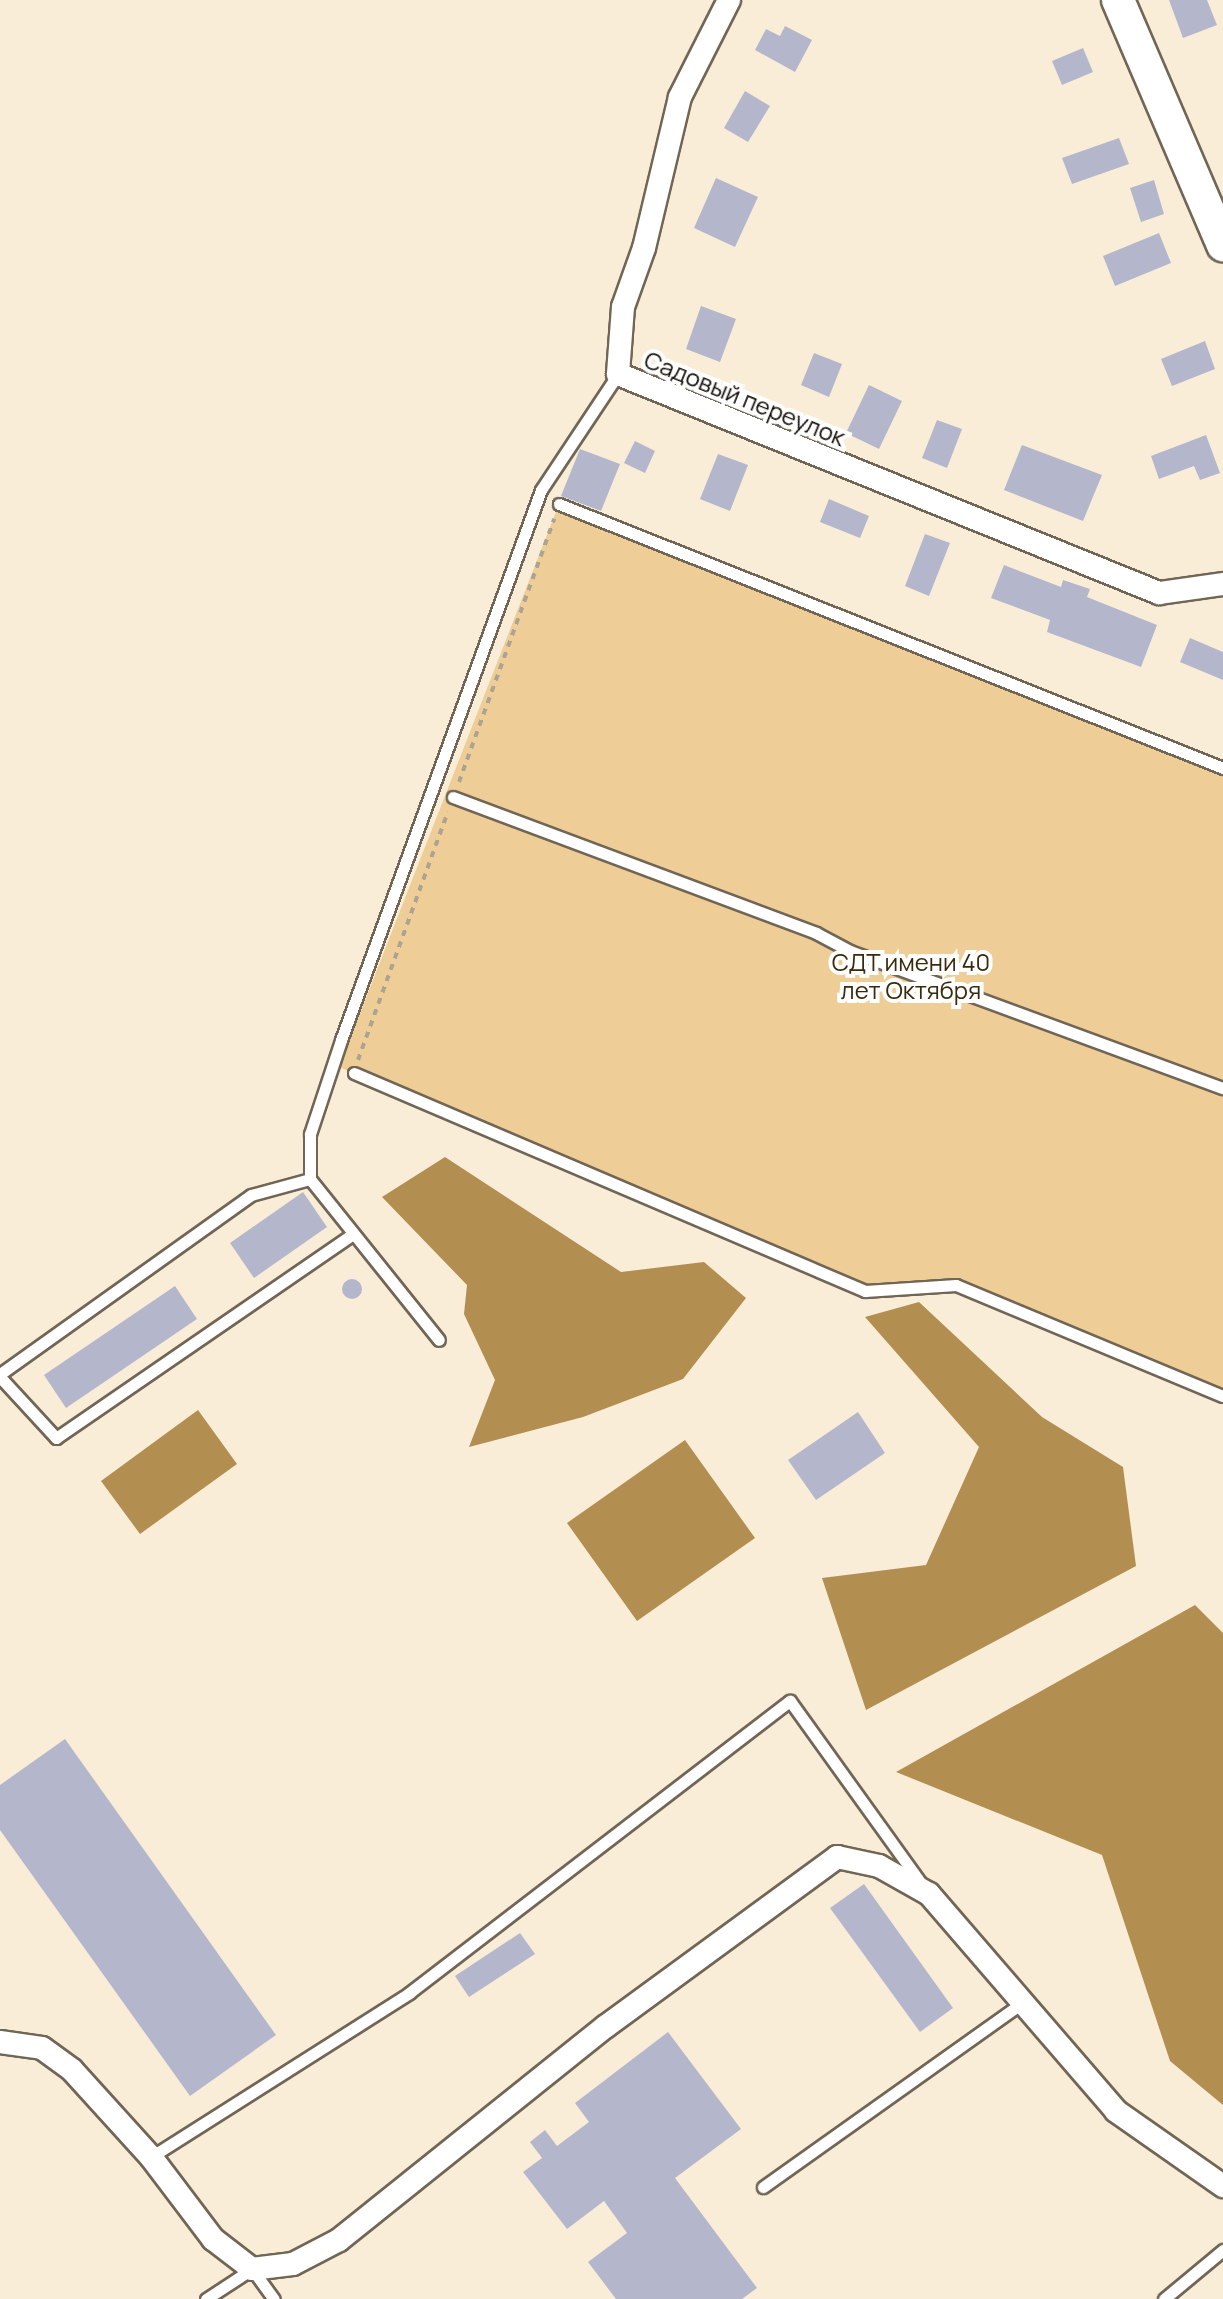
<!DOCTYPE html>
<meta charset="utf-8">
<style>
body{margin:0}
#map{position:relative;width:1223px;height:2299px;overflow:hidden;background:#f9edd8;font-family:Manrope,sans-serif}
div>[style]{position:absolute}
.green>*{inset:0;background:#eece96}
.water>*{inset:0;background:#b28f50}
.building>*{inset:0;background:#b4b7cc}
.round{border-radius:50%}
.path>*{height:4px;margin-top:-2px;transform-origin:0;background:repeating-linear-gradient(90deg,#aca393 0 6px,transparent 0 12px)}
.roads{filter:drop-shadow(2px 0 #716655) drop-shadow(-2px 0 #716655) drop-shadow(0 2px #716655) drop-shadow(0 -2px #716655)}
.service>*{height:11px;margin:-5.5px;padding:0 5.5px;transform-origin:5.5px;border-radius:5.5px;background:#fff}
.minor>*{height:22px;margin:-11px;padding:0 11px;transform-origin:11px;border-radius:11px;background:#fff}
.secondary>*{height:32px;margin:-16px;padding:0 16px;transform-origin:16px;border-radius:16px;background:#fff}
span{translate:-50% -50%;white-space:nowrap;text-align:center;line-height:1.15;-webkit-text-stroke:8px #fff;paint-order:stroke}
.street-label{font-size:24px;color:#16120b}
.park-label{font-size:24px;color:#392a0d}
</style>
<div id="map">
<div class="green">
<div style="clip-path:polygon(559px 504px,1223px 768px,1223px 1396px,956px 1285px,865px 1291px,339px 1067px)"></div>
</div>
<div class="water">
<div style="clip-path:polygon(445px 1157px,621px 1272px,704px 1262px,746px 1298px,683px 1379px,583px 1417px,469px 1447px,495px 1380px,464px 1314px,467px 1285px,382px 1197px)"></div>
<div style="clip-path:polygon(919px 1302px,1042px 1417px,1123px 1467px,1136px 1566px,866px 1710px,822px 1578px,926px 1565px,979px 1447px,865px 1317px)"></div>
<div style="clip-path:polygon(198px 1410px,237px 1464px,140px 1534px,101px 1481px)"></div>
<div style="clip-path:polygon(685px 1440px,755px 1538px,637px 1621px,567px 1523px)"></div>
<div style="clip-path:polygon(1195px 1605px,1223px 1633px,1223px 2105px,1170px 2061px,1102px 1855px,896px 1772px)"></div>
</div>
<div class="building">
<div style="clip-path:polygon(1169px 0,1207px 0,1217px 25px,1183px 38px)"></div>
<div style="clip-path:polygon(785px 26px,812px 40px,795px 72px,755px 50px,766px 29px,780px 36px)"></div>
<div style="clip-path:polygon(1083px 48px,1093px 72px,1062px 85px,1052px 61px)"></div>
<div style="clip-path:polygon(745px 91px,770px 106px,748px 142px,724px 128px)"></div>
<div style="clip-path:polygon(1119px 138px,1129px 164px,1072px 184px,1062px 158px)"></div>
<div style="clip-path:polygon(716px 178px,758px 197px,735px 247px,694px 228px)"></div>
<div style="clip-path:polygon(1154px 180px,1164px 214px,1141px 222px,1130px 188px)"></div>
<div style="clip-path:polygon(1159px 233px,1171px 263px,1115px 286px,1103px 256px)"></div>
<div style="clip-path:polygon(701px 306px,736px 319px,720px 362px,686px 349px)"></div>
<div style="clip-path:polygon(1205px 341px,1215px 369px,1172px 386px,1161px 359px)"></div>
<div style="clip-path:polygon(814px 353px,842px 364px,829px 397px,801px 385px)"></div>
<div style="clip-path:polygon(869px 385px,902px 401px,879px 449px,846px 433px)"></div>
<div style="clip-path:polygon(937px 420px,962px 429px,947px 468px,922px 458px)"></div>
<div style="clip-path:polygon(1206px 435px,1220px 473px,1200px 480px,1194px 466px,1159px 479px,1151px 456px)"></div>
<div style="clip-path:polygon(635px 441px,655px 451px,645px 473px,624px 463px)"></div>
<div style="clip-path:polygon(1022px 445px,1102px 475px,1083px 521px,1004px 490px)"></div>
<div style="clip-path:polygon(580px 449px,620px 464px,601px 511px,561px 496px)"></div>
<div style="clip-path:polygon(718px 454px,748px 465px,730px 511px,700px 499px)"></div>
<div style="clip-path:polygon(829px 499px,869px 516px,860px 538px,820px 522px)"></div>
<div style="clip-path:polygon(925px 534px,950px 543px,929px 596px,905px 586px)"></div>
<div style="clip-path:polygon(1004px 565px,1061px 587px,1063px 580px,1090px 589px,1087px 597px,1157px 625px,1141px 667px,1047px 632px,1050px 620px,991px 598px)"></div>
<div style="clip-path:polygon(1190px 638px,1223px 652px,1223px 680px,1180px 662px)"></div>
<div style="clip-path:polygon(303px 1192px,327px 1227px,254px 1278px,230px 1243px)"></div>
<div class="round" style="left:342px;top:1279px;width:20px;height:20px"></div>
<div style="clip-path:polygon(175px 1286px,197px 1319px,66px 1408px,44px 1375px)"></div>
<div style="clip-path:polygon(858px 1412px,885px 1453px,816px 1500px,788px 1460px)"></div>
<div style="clip-path:polygon(65px 1739px,276px 2035px,190px 2096px,0 1830px,0 1785px)"></div>
<div style="clip-path:polygon(864px 1884px,953px 2008px,920px 2032px,830px 1908px)"></div>
<div style="clip-path:polygon(520px 1933px,535px 1954px,469px 1997px,455px 1976px)"></div>
<div style="clip-path:polygon(668px 2032px,741px 2129px,675px 2178px,757px 2288px,742px 2299px,616px 2299px,588px 2262px,627px 2233px,604px 2201px,567px 2229px,523px 2172px,542px 2158px,530px 2142px,545px 2130px,557px 2146px,589px 2122px,575px 2103px)"></div>
</div>
<div class="path">
<div style="left:459px;top:782px;width:280px;rotate:-70.1deg"></div>
<div style="left:358px;top:1060px;width:264px;rotate:-70.1deg"></div>
</div>
<div class="roads">
<div class="service">
<div style="left:559px;top:504px;width:715px;rotate:21.68deg"></div>
<div style="left:453px;top:797px;width:388px;rotate:20.5deg"></div>
<div style="left:816px;top:933px;width:38px;rotate:28deg"></div>
<div style="left:850px;top:951px;width:397px;rotate:20.2deg"></div>
<div style="left:354px;top:1073px;width:556px;rotate:23.1deg"></div>
<div style="left:865px;top:1291px;width:91px;rotate:-3.8deg"></div>
<div style="left:956px;top:1285px;width:289px;rotate:22.6deg"></div>
<div style="left:310px;top:1179px;width:45px;rotate:-90deg"></div>
<div style="left:310px;top:1134px;width:99px;rotate:-71.7deg"></div>
<div style="left:341px;top:1040px;width:585px;rotate:-70.02deg"></div>
<div style="left:541px;top:490px;width:139px;rotate:-56.4deg"></div>
<div style="left:0;top:1374px;width:308px;rotate:-35.5deg"></div>
<div style="left:251px;top:1195px;width:61px;rotate:-15.2deg"></div>
<div style="left:310px;top:1179px;width:206px;rotate:51.3deg"></div>
<div style="left:0;top:1377px;width:83px;rotate:47.4deg"></div>
<div style="left:56px;top:1438px;width:360px;rotate:-34.5deg"></div>
<div style="left:151px;top:2157px;width:306px;rotate:-32.4deg"></div>
<div style="left:409px;top:1993px;width:480px;rotate:-37.5deg"></div>
<div style="left:790px;top:1701px;width:224px;rotate:54.3deg"></div>
<div style="left:763px;top:2187px;width:319px;rotate:-35.4deg"></div>
<div style="left:206px;top:2299px;width:55px;rotate:-33.1deg"></div>
<div style="left:252px;top:2269px;width:37px;rotate:54deg"></div>
<div style="left:1164px;top:2299px;width:77px;rotate:-39.7deg"></div>
</div>
<div class="minor">
<div style="left:729px;top:0;width:109px;rotate:116.8deg"></div>
<div style="left:680px;top:97px;width:155px;rotate:103.4deg"></div>
<div style="left:644px;top:248px;width:63px;rotate:109.6deg"></div>
<div style="left:623px;top:307px;width:67px;rotate:94.3deg"></div>
<div style="left:618px;top:374px;width:584px;rotate:22.04deg"></div>
<div style="left:1159px;top:593px;width:65px;rotate:-8deg"></div>
<div style="left:0;top:2042px;width:42px;rotate:8.1deg"></div>
<div style="left:42px;top:2048px;width:37px;rotate:36deg"></div>
<div style="left:72px;top:2070px;width:118px;rotate:47.8deg"></div>
<div style="left:151px;top:2157px;width:103px;rotate:52.9deg"></div>
<div style="left:213px;top:2239px;width:49px;rotate:37.6deg"></div>
<div style="left:252px;top:2269px;width:41px;rotate:-7deg"></div>
<div style="left:293px;top:2264px;width:52px;rotate:-27.6deg"></div>
<div style="left:339px;top:2240px;width:341px;rotate:-38.7deg"></div>
<div style="left:605px;top:2027px;width:288px;rotate:-36.2deg"></div>
<div style="left:837px;top:1857px;width:43px;rotate:12.1deg"></div>
<div style="left:879px;top:1866px;width:57px;rotate:29.2deg"></div>
<div style="left:929px;top:1894px;width:286px;rotate:49.2deg"></div>
<div style="left:1116px;top:2111px;width:131px;rotate:35deg"></div>
</div>
<div class="secondary">
<div style="left:1118px;top:0;width:267px;rotate:66.8deg"></div>
</div>
</div>
<div class="street-label">
<span style="left:745px;top:398px;rotate:22deg">Садовый переулок</span>
</div>
<div class="park-label">
<span style="left:911px;top:976px">СДТ имени 40<br>лет Октября</span>
</div>
</div>
